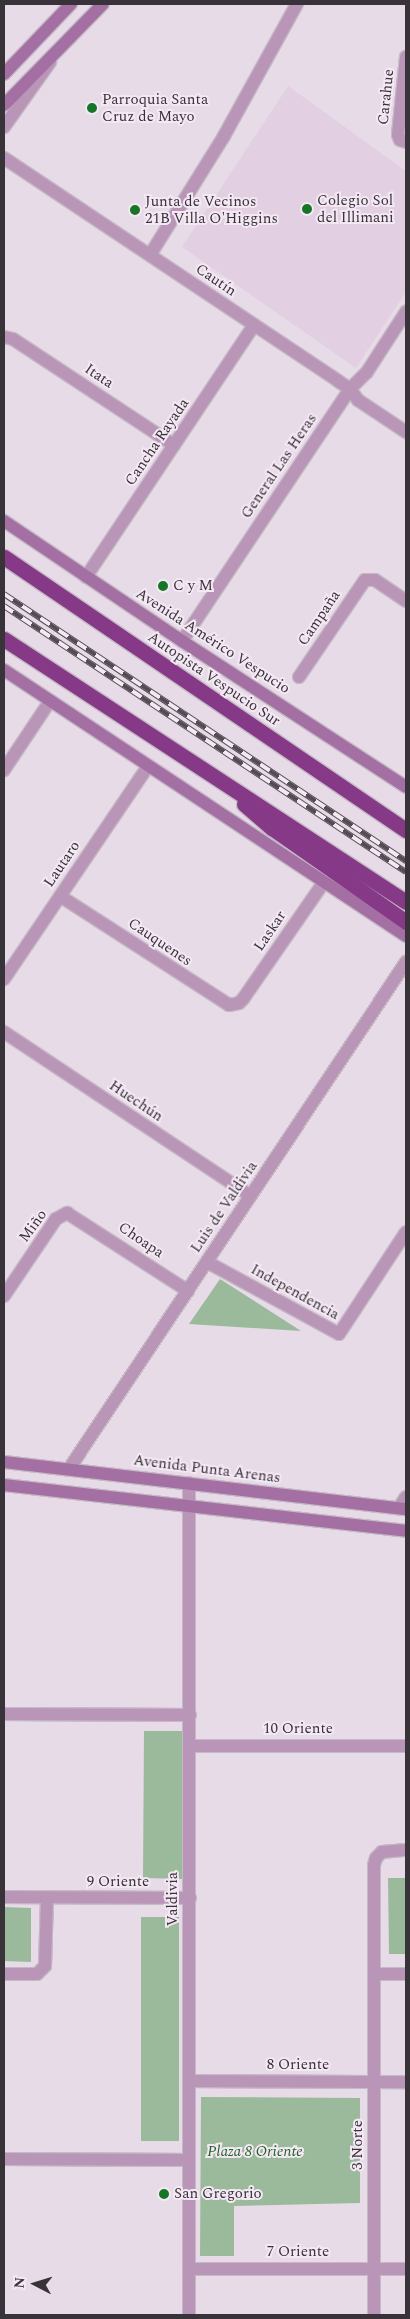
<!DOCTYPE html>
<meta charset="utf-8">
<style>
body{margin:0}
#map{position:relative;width:410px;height:2319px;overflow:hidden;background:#e8dbe8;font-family:Spectral,serif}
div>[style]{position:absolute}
.built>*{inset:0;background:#e2cfe1}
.green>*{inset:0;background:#9bba9b}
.roads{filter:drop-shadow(1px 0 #c5b9c5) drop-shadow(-1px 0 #c5b9c5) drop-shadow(0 1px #c5b9c5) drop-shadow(0 -1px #c5b9c5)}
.minor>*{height:12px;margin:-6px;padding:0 6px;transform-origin:6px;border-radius:6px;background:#b995b8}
.tertiary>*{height:12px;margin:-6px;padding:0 6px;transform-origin:6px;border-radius:6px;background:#b995b8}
.secondary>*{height:12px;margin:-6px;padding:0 6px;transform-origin:6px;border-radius:6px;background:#a46fa3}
.motorway>*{height:15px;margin:-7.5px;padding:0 7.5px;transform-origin:7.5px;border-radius:7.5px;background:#853987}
.rail>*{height:5.5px;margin-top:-2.75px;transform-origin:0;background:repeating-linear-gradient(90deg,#f5e8f5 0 11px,#534c53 0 22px);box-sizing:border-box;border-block:1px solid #534c53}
.dots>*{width:14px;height:14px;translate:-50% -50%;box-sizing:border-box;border:2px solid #f5e8f5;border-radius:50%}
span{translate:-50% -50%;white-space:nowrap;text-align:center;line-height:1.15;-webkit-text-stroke:4px #f5e8f5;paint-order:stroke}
.street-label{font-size:15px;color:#383338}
.poi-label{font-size:15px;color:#383338}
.left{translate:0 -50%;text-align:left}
.park-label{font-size:15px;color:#1f6225;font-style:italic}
.frame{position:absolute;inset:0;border:5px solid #383338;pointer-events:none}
.north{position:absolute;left:10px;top:2259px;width:50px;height:50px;-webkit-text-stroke:4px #f5e8f5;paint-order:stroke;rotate:275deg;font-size:14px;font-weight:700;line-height:20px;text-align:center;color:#383338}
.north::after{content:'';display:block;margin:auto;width:18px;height:22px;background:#383338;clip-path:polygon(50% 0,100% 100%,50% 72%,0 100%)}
</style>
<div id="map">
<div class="built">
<div style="clip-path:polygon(288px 86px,406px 171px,406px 292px,356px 368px,182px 247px)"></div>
</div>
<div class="green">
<div style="clip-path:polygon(220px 1279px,301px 1331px,189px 1324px)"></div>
<div style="clip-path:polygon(144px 1731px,182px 1731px,182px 1879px,143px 1878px)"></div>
<div style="clip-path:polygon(388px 1878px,406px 1878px,406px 1954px,389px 1954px)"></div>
<div style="clip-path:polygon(4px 1907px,31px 1908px,31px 1962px,4px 1961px)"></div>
<div style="clip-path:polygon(141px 1917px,179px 1917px,179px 2141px,141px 2141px)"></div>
<div style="clip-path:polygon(201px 2097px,360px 2098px,360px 2203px,234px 2206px,234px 2256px,200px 2256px)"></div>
</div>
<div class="roads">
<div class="minor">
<div style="left:406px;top:57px;width:78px;rotate:95.9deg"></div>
<div style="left:398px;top:135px;width:5px;rotate:68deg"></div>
<div style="left:400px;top:140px;width:6px;rotate:18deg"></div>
<div style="left:4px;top:158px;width:402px;rotate:33.7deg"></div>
<div style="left:338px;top:381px;width:14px;rotate:34deg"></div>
<div style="left:350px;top:389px;width:14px;rotate:54deg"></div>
<div style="left:358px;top:400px;width:58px;rotate:33.7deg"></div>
<div style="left:150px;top:255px;width:140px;rotate:-58.1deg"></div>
<div style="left:224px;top:136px;width:151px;rotate:-61.1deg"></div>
<div style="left:4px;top:337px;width:9px;rotate:13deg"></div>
<div style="left:13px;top:339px;width:193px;rotate:33.4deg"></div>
<div style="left:86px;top:577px;width:303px;rotate:-56.3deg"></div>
<div style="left:182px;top:641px;width:303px;rotate:-56.3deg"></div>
<div style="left:350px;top:389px;width:24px;rotate:-45deg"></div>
<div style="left:367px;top:372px;width:72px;rotate:-57deg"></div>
<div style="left:299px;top:677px;width:117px;rotate:-55.8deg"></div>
<div style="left:365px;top:580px;width:10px"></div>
<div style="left:375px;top:580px;width:37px;rotate:34deg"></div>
<div style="left:4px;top:770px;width:83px;rotate:-56.3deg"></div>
<div style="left:60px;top:896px;width:201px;rotate:32.8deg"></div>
<div style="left:229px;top:1005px;width:10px;rotate:-11deg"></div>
<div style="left:239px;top:1003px;width:6px;rotate:-45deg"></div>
<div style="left:243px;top:999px;width:142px;rotate:-55.3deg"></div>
<div style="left:4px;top:979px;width:257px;rotate:-55.9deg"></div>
<div style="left:4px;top:1032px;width:296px;rotate:33.6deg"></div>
<div style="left:207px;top:1262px;width:150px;rotate:28.6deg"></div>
<div style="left:339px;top:1334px;width:122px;rotate:-56.7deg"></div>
<div style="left:4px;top:1296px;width:93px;rotate:-56deg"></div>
<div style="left:56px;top:1219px;width:13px;rotate:-29deg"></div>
<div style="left:67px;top:1213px;width:144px;rotate:32.8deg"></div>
<div style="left:69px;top:1469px;width:609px;rotate:-56.39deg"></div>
<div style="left:189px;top:1483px;width:832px;rotate:90deg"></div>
<div style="left:399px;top:1508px;width:13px;rotate:-58deg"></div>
<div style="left:4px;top:1714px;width:186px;rotate:0.3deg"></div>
<div style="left:190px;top:1746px;width:216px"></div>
<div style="left:4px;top:1897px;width:186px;rotate:0.3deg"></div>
<div style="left:4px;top:1974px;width:33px"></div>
<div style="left:37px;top:1974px;width:11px;rotate:-45deg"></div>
<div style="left:45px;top:1966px;width:68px;rotate:-88.3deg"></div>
<div style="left:374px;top:1974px;width:32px"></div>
<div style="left:189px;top:2081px;width:217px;rotate:0.3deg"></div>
<div style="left:4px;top:2159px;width:185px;rotate:0.3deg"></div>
<div style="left:189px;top:2269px;width:217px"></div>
<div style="left:374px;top:2315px;width:450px;rotate:-90deg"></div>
<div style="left:374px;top:1865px;width:7px;rotate:-74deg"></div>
<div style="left:376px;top:1858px;width:8px;rotate:-45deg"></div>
<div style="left:382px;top:1852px;width:24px;rotate:-5deg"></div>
</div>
<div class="tertiary">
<div style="left:4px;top:127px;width:80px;rotate:-54.7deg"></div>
</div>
<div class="secondary">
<div style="left:4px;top:74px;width:97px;rotate:-46.3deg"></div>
<div style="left:4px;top:105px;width:141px;rotate:-45.6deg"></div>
<div style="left:4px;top:521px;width:215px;rotate:34deg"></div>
<div style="left:182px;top:641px;width:267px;rotate:33.1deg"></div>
<div style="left:4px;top:670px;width:482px;rotate:33.5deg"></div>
<div style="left:4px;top:1462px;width:405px;rotate:6.7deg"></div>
<div style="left:4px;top:1485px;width:405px;rotate:6.5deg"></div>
</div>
<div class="motorway">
<div style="left:4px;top:557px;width:486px;rotate:34.2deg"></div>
<div style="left:4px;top:639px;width:480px;rotate:33.2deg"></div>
<div style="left:244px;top:804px;width:37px;rotate:41deg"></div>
<div style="left:272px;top:828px;width:164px;rotate:35deg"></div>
</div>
</div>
<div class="rail">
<div style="left:4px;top:594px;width:483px;rotate:33.6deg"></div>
<div style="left:4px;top:606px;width:482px;rotate:33.5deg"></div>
</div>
<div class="dots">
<div style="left:92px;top:108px;background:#177625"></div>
<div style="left:307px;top:209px;background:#177625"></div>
<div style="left:135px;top:210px;background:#177625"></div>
<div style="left:163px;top:586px;background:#177625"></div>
<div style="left:164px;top:2194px;background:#177625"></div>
</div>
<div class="street-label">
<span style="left:386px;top:97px;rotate:-84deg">Carahue</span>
<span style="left:216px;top:280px;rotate:34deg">Cautín</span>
<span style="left:99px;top:376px;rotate:34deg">Itata</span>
<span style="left:157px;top:442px;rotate:-56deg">Cancha Rayada</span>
<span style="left:279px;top:466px;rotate:-56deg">General Las Heras</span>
<span style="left:319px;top:618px;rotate:-56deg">Campaña</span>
<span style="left:213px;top:641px;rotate:33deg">Avenida Américo Vespucio</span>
<span style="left:214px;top:679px;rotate:34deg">Autopista Vespucio Sur</span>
<span style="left:62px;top:864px;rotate:-56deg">Lautaro</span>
<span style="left:270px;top:931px;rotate:-56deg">Laskar</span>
<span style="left:160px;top:942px;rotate:34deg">Cauquenes</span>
<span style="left:136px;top:1101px;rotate:34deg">Huechún</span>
<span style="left:224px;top:1207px;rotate:-56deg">Luis de Valdivia</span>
<span style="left:33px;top:1226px;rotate:-54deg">Miño</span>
<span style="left:141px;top:1240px;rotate:34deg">Choapa</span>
<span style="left:295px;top:1292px;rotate:29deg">Independencia</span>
<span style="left:207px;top:1469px;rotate:7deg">Avenida Punta Arenas</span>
<span style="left:298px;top:1729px">10 Oriente</span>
<span style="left:118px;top:1882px">9 Oriente</span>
<span style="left:173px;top:1899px;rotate:-90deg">Valdivia</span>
<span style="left:298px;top:2065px">8 Oriente</span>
<span style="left:358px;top:2145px;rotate:-90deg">3 Norte</span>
<span style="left:298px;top:2252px">7 Oriente</span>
</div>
<div class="poi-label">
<span class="left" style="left:102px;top:108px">Parroquia Santa<br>Cruz de Mayo</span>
<span class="left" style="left:317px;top:209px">Colegio Sol<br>del Illimani</span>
<span class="left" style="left:145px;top:210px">Junta de Vecinos<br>21B Villa O'Higgins</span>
<span class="left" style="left:173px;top:586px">C y M</span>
<span class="left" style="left:174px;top:2194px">San Gregorio</span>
</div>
<div class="park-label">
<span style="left:255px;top:2152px">Plaza 8 Oriente</span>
</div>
<div class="frame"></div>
<div class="north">N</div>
</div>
